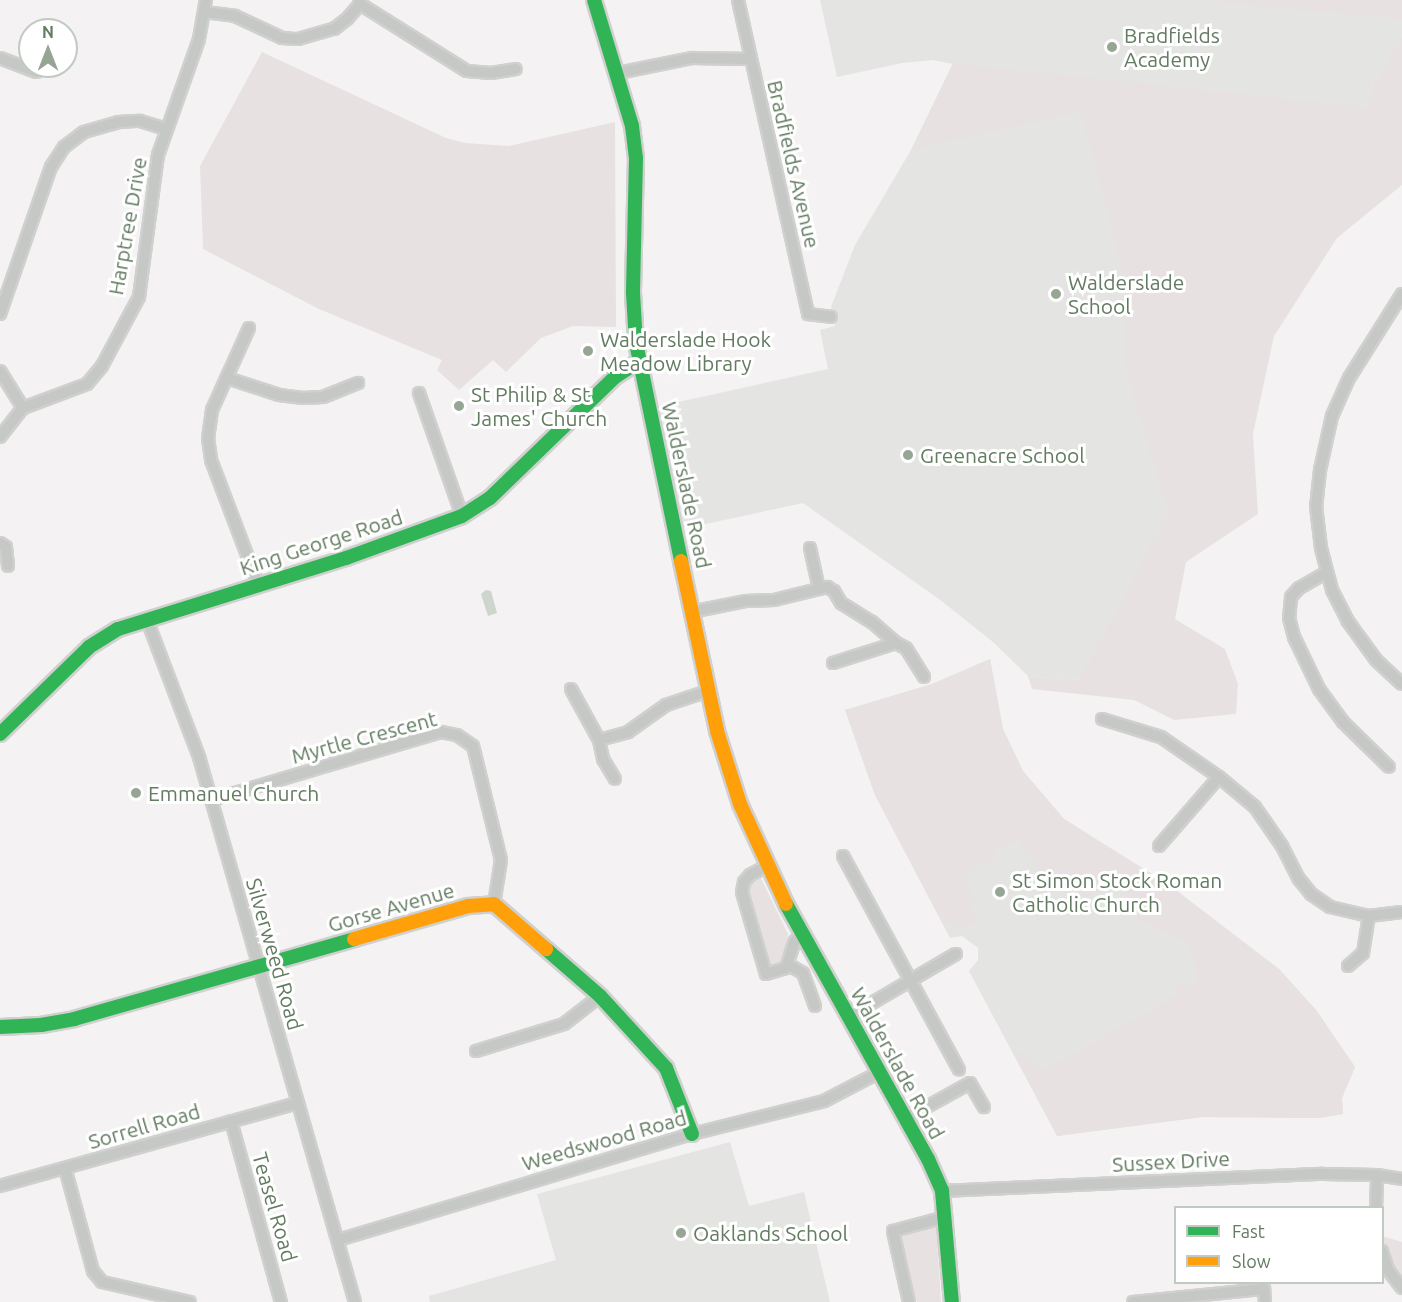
<!DOCTYPE html>
<style>
body{margin:0}
#map{position:relative;width:1402px;height:1302px;overflow:hidden;background:#f4f2f3;font-family:Ubuntu,sans-serif}
div>[style]{position:absolute}
.built>*{inset:0;background:#e4e4e3}
.green>*{inset:0;background:#e7e2e1}
.water>*{inset:0;background:#ced5cc}
.roads{filter:drop-shadow(2px 0 #d0d0cf) drop-shadow(-2px 0 #d0d0cf) drop-shadow(0 2px #d0d0cf) drop-shadow(0 -2px #d0d0cf)}
.street>*{height:10px;margin:-5px;padding:0 5px;transform-origin:5px;border-radius:5px;background:#c6c8c6}
.fast>*{height:14px;margin:-7px;padding:0 7px;transform-origin:7px;border-radius:7px;background:#30b455}
.slow>*{height:14px;margin:-7px;padding:0 7px;transform-origin:7px;border-radius:7px;background:#ff9f0a}
.dots>*{width:16px;height:16px;translate:-50% -50%;box-sizing:border-box;border:3px solid #fff;border-radius:50%}
span{translate:-50% -50%;white-space:nowrap;text-align:center;line-height:1.15;-webkit-text-stroke:6px #fff;paint-order:stroke}
.poi-label{font-size:21px;color:#637b61}
.left{translate:0 -50%;text-align:left}
.street-label{font-size:21px;color:#637b61}
.legend{position:absolute;left:1174px;top:1206px;width:210px;height:78px;box-sizing:border-box;background:#fff;border:2px solid #c1cac0;margin:0;padding:8px 10px;list-style:none;font-size:18px;color:#637b61}
.legend li{display:flex;align-items:center;gap:12px;height:30px}
.legend b{width:30px;border:2px solid #c1cac0}
.north{position:absolute;left:18px;top:18px;width:60px;height:60px;box-sizing:border-box;background:#fff;border:2px solid #c1cac0;border-radius:50%;rotate:0deg;font-size:16px;font-weight:700;line-height:24px;text-align:center;color:#637b61}
.north::after{content:'';display:block;margin:auto;width:21px;height:27px;background:#96a594;clip-path:polygon(50% 0,100% 100%,50% 72%,0 100%)}
</style>
<div id="map">
<div class="built">
<div style="clip-path:polygon(820px 0,1402px 0,1402px 35px,1373px 83px,1366px 107px,1168px 515px,1078px 680px,1028px 676px,993px 642px,939px 599px,803px 503px,682px 529px,656px 407px,828px 369px,820px 330px,835px 326px,831px 307px,855px 245px,911px 150px,953px 64px,933px 60px,902px 63px,837px 77px)"></div>
<div style="clip-path:polygon(990px 659px,1003px 729px,1023px 771px,1064px 819px,1169px 885px,1279px 969px,1316px 1010px,1355px 1067px,1342px 1098px,1343px 1114px,1318px 1118px,1202px 1117px,1057px 1136px,969px 971px,978px 960px,978px 948px,962px 936px,950px 938px,875px 795px,845px 710px,932px 684px)"></div>
<div style="clip-path:polygon(730px 1142px,749px 1206px,804px 1192px,830px 1302px,430px 1302px,429px 1296px,556px 1260px,537px 1194px)"></div>
</div>
<div class="green">
<div style="clip-path:polygon(1222px 0,1402px 0,1402px 19px,1222px 3px)"></div>
<div style="clip-path:polygon(1402px 35px,1402px 185px,1337px 238px,1274px 336px,1253px 434px,1258px 514px,1186px 562px,1175px 619px,1225px 649px,1238px 684px,1236px 714px,1174px 720px,1134px 700px,1032px 689px,1028px 676px,1078px 680px,1168px 513px,1124px 364px,1127px 289px,1081px 112px,911px 150px,953px 63px,1366px 107px,1373px 83px)"></div>
<div style="clip-path:polygon(262px 52px,446px 138px,465px 143px,509px 146px,615px 122px,616px 327px,573px 326px,541px 338px,506px 372px,493px 360px,459px 390px,437px 370px,442px 360px,319px 309px,203px 249px,200px 166px)"></div>
<div style="clip-path:polygon(990px 659px,1003px 729px,1023px 771px,1064px 819px,1168px 884px,1279px 969px,1316px 1010px,1355px 1067px,1342px 1098px,1343px 1114px,1318px 1118px,1202px 1117px,1057px 1136px,1014px 1053px,1027px 1053px,1037px 1067px,1047px 1068px,1179px 994px,1173px 983px,1195px 986px,1195px 964px,1188px 945px,1138px 920px,1118px 883px,1074px 904px,1039px 873px,1018px 840px,995px 851px,998px 856px,964px 875px,977px 901px,970px 906px,979px 924px,959px 927px,943px 924px,875px 795px,845px 710px,932px 684px)"></div>
<div style="clip-path:polygon(759px 874px,788px 934px,783px 963px,776px 967px,769px 967px,745px 888px,749px 878px)"></div>
<div style="clip-path:polygon(936px 1223px,941px 1302px,917px 1302px,898px 1233px)"></div>
<div style="clip-path:polygon(1382px 1236px,1402px 1242px,1402px 1288px,1383px 1251px)"></div>
</div>
<div class="water">
<div style="clip-path:polygon(486px 590px,491px 591px,497px 613px,488px 616px,481px 594px)"></div>
</div>
<div class="roads">
<div class="street">
<div style="left:359px;top:0;width:4px;rotate:76deg"></div>
<div style="left:360px;top:4px;width:126px;rotate:32.1deg"></div>
<div style="left:467px;top:71px;width:24px;rotate:5deg"></div>
<div style="left:491px;top:73px;width:25px;rotate:-9deg"></div>
<div style="left:738px;top:0;width:322px;rotate:77.4deg"></div>
<div style="left:808px;top:314px;width:23px;rotate:7deg"></div>
<div style="left:204px;top:12px;width:31px;rotate:7deg"></div>
<div style="left:235px;top:16px;width:52px;rotate:25.1deg"></div>
<div style="left:282px;top:38px;width:16px;rotate:4deg"></div>
<div style="left:298px;top:39px;width:37px;rotate:-16deg"></div>
<div style="left:334px;top:29px;width:16px;rotate:-38deg"></div>
<div style="left:347px;top:19px;width:20px;rotate:-49deg"></div>
<div style="left:0;top:58px;width:39px;rotate:21deg"></div>
<div style="left:618px;top:73px;width:76px;rotate:-11.5deg"></div>
<div style="left:692px;top:58px;width:58px;rotate:1deg"></div>
<div style="left:1402px;top:294px;width:99px;rotate:122.2deg"></div>
<div style="left:1349px;top:378px;width:42px;rotate:114.1deg"></div>
<div style="left:1332px;top:416px;width:55px;rotate:102.5deg"></div>
<div style="left:1320px;top:470px;width:36px;rotate:96deg"></div>
<div style="left:1316px;top:506px;width:42px;rotate:83.2deg"></div>
<div style="left:1321px;top:548px;width:43px;rotate:75.3deg"></div>
<div style="left:1332px;top:590px;width:34px;rotate:63deg"></div>
<div style="left:1347px;top:620px;width:27px;rotate:54deg"></div>
<div style="left:1363px;top:642px;width:22px;rotate:54deg"></div>
<div style="left:1376px;top:660px;width:35px;rotate:43deg"></div>
<div style="left:0;top:314px;width:156px;rotate:-70.9deg"></div>
<div style="left:51px;top:167px;width:24px;rotate:-57deg"></div>
<div style="left:64px;top:147px;width:25px;rotate:-37deg"></div>
<div style="left:84px;top:132px;width:35px;rotate:-16deg"></div>
<div style="left:118px;top:122px;width:22px;rotate:-3deg"></div>
<div style="left:140px;top:121px;width:27px;rotate:17deg"></div>
<div style="left:249px;top:328px;width:90px;rotate:114.3deg"></div>
<div style="left:212px;top:410px;width:28px;rotate:98deg"></div>
<div style="left:208px;top:438px;width:22px;rotate:82deg"></div>
<div style="left:211px;top:460px;width:133px;rotate:69.2deg"></div>
<div style="left:0;top:371px;width:44px;rotate:58.1deg"></div>
<div style="left:227px;top:378px;width:55px;rotate:18.1deg"></div>
<div style="left:279px;top:395px;width:24px;rotate:7deg"></div>
<div style="left:303px;top:398px;width:20px;rotate:-3deg"></div>
<div style="left:323px;top:397px;width:38px;rotate:-22deg"></div>
<div style="left:419px;top:393px;width:130px;rotate:70.7deg"></div>
<div style="left:0;top:437px;width:37px;rotate:-52deg"></div>
<div style="left:23px;top:408px;width:68px;rotate:-20.6deg"></div>
<div style="left:87px;top:384px;width:23px;rotate:-50deg"></div>
<div style="left:102px;top:366px;width:78px;rotate:-61.8deg"></div>
<div style="left:139px;top:297px;width:143px;rotate:-82.4deg"></div>
<div style="left:158px;top:155px;width:123px;rotate:-70.5deg"></div>
<div style="left:199px;top:39px;width:40px;rotate:-80deg"></div>
<div style="left:0;top:543px;width:7px;rotate:34deg"></div>
<div style="left:6px;top:547px;width:19px;rotate:84deg"></div>
<div style="left:810px;top:548px;width:42px;rotate:77.6deg"></div>
<div style="left:1327px;top:572px;width:32px;rotate:150deg"></div>
<div style="left:1299px;top:588px;width:12px;rotate:132deg"></div>
<div style="left:1291px;top:597px;width:21px;rotate:95deg"></div>
<div style="left:1289px;top:618px;width:20px;rotate:75deg"></div>
<div style="left:1294px;top:637px;width:58px;rotate:64.3deg"></div>
<div style="left:1319px;top:689px;width:41px;rotate:54deg"></div>
<div style="left:1343px;top:722px;width:64px;rotate:44.4deg"></div>
<div style="left:691px;top:612px;width:55px;rotate:-11.5deg"></div>
<div style="left:745px;top:601px;width:29px;rotate:-2deg"></div>
<div style="left:774px;top:600px;width:55px;rotate:-13.8deg"></div>
<div style="left:827px;top:587px;width:8px;rotate:30deg"></div>
<div style="left:834px;top:591px;width:14px;rotate:60deg"></div>
<div style="left:841px;top:603px;width:36px;rotate:32deg"></div>
<div style="left:872px;top:622px;width:32px;rotate:41deg"></div>
<div style="left:896px;top:643px;width:11px;rotate:27deg"></div>
<div style="left:906px;top:648px;width:34px;rotate:58deg"></div>
<div style="left:147px;top:620px;width:147px;rotate:69.2deg"></div>
<div style="left:199px;top:757px;width:567px;rotate:74.03deg"></div>
<div style="left:833px;top:663px;width:66px;rotate:-17.6deg"></div>
<div style="left:571px;top:689px;width:58px;rotate:61.2deg"></div>
<div style="left:599px;top:740px;width:19px;rotate:78deg"></div>
<div style="left:603px;top:759px;width:23px;rotate:59deg"></div>
<div style="left:1102px;top:719px;width:62px;rotate:17deg"></div>
<div style="left:1161px;top:737px;width:70px;rotate:34.6deg"></div>
<div style="left:1219px;top:777px;width:47px;rotate:39.8deg"></div>
<div style="left:1255px;top:807px;width:47px;rotate:55.3deg"></div>
<div style="left:1282px;top:846px;width:37px;rotate:63deg"></div>
<div style="left:1299px;top:879px;width:19px;rotate:51deg"></div>
<div style="left:1311px;top:894px;width:23px;rotate:34deg"></div>
<div style="left:1330px;top:907px;width:40px;rotate:13deg"></div>
<div style="left:1369px;top:916px;width:33px;rotate:-7deg"></div>
<div style="left:599px;top:740px;width:30px;rotate:-15deg"></div>
<div style="left:628px;top:732px;width:47px;rotate:-35.4deg"></div>
<div style="left:666px;top:705px;width:44px;rotate:-18.4deg"></div>
<div style="left:211px;top:800px;width:240px;rotate:-16.5deg"></div>
<div style="left:441px;top:732px;width:16px;rotate:11deg"></div>
<div style="left:457px;top:735px;width:19px;rotate:35deg"></div>
<div style="left:473px;top:746px;width:117px;rotate:76.2deg"></div>
<div style="left:501px;top:860px;width:45px;rotate:99deg"></div>
<div style="left:1159px;top:846px;width:91px;rotate:-49deg"></div>
<div style="left:843px;top:856px;width:243px;rotate:61.5deg"></div>
<div style="left:767px;top:866px;width:19px;rotate:152deg"></div>
<div style="left:750px;top:875px;width:9px;rotate:131deg"></div>
<div style="left:744px;top:882px;width:10px;rotate:101deg"></div>
<div style="left:742px;top:892px;width:85px;rotate:73.7deg"></div>
<div style="left:766px;top:974px;width:21px;rotate:-17deg"></div>
<div style="left:786px;top:968px;width:28px;rotate:-72deg"></div>
<div style="left:795px;top:941px;width:10px;rotate:-45deg"></div>
<div style="left:789px;top:965px;width:16px;rotate:30deg"></div>
<div style="left:803px;top:973px;width:35px;rotate:70deg"></div>
<div style="left:1348px;top:966px;width:20px;rotate:-41deg"></div>
<div style="left:1363px;top:953px;width:37px;rotate:-81deg"></div>
<div style="left:848px;top:1017px;width:125px;rotate:-30.3deg"></div>
<div style="left:476px;top:1051px;width:92px;rotate:-17.1deg"></div>
<div style="left:564px;top:1024px;width:46px;rotate:-37.9deg"></div>
<div style="left:905px;top:1119px;width:74px;rotate:-29deg"></div>
<div style="left:970px;top:1083px;width:28px;rotate:60deg"></div>
<div style="left:231px;top:1121px;width:188px;rotate:74.6deg"></div>
<div style="left:65px;top:1168px;width:107px;rotate:74.8deg"></div>
<div style="left:93px;top:1271px;width:14px;rotate:51deg"></div>
<div style="left:102px;top:1282px;width:90px;rotate:12.8deg"></div>
<div style="left:0;top:1186px;width:309px;rotate:-15.6deg"></div>
<div style="left:942px;top:1191px;width:381px;rotate:-2.6deg"></div>
<div style="left:1323px;top:1174px;width:54px;rotate:1.1deg"></div>
<div style="left:1377px;top:1175px;width:25px;rotate:9deg"></div>
<div style="left:1376px;top:1208px;width:33px;rotate:-88deg"></div>
<div style="left:338px;top:1240px;width:370px;rotate:-16.7deg"></div>
<div style="left:692px;top:1134px;width:136px;rotate:-14deg"></div>
<div style="left:824px;top:1101px;width:61px;rotate:-27.4deg"></div>
<div style="left:1382px;top:1251px;width:20px;rotate:72deg"></div>
<div style="left:1388px;top:1270px;width:23px;rotate:52deg"></div>
<div style="left:909px;top:1302px;width:73px;rotate:-102.7deg"></div>
<div style="left:893px;top:1231px;width:55px;rotate:-14.8deg"></div>
<div style="left:1133px;top:1302px;width:132px;rotate:-5.7deg"></div>
<div style="left:1264px;top:1289px;width:13px;rotate:86deg"></div>
</div>
<div class="fast">
<div style="left:594px;top:0;width:132px;rotate:73.2deg"></div>
<div style="left:632px;top:126px;width:32px;rotate:83deg"></div>
<div style="left:636px;top:158px;width:135px;rotate:91.3deg"></div>
<div style="left:633px;top:293px;width:50px;rotate:86.6deg"></div>
<div style="left:636px;top:343px;width:223px;rotate:78.3deg"></div>
<div style="left:0;top:734px;width:124px;rotate:-44.3deg"></div>
<div style="left:89px;top:647px;width:34px;rotate:-32deg"></div>
<div style="left:118px;top:629px;width:239px;rotate:-17.3deg"></div>
<div style="left:346px;top:558px;width:123px;rotate:-19.9deg"></div>
<div style="left:462px;top:516px;width:33px;rotate:-33deg"></div>
<div style="left:490px;top:498px;width:174px;rotate:-44.1deg"></div>
<div style="left:615px;top:377px;width:30px;rotate:-33deg"></div>
<div style="left:786px;top:904px;width:292px;rotate:60.9deg"></div>
<div style="left:928px;top:1159px;width:35px;rotate:66deg"></div>
<div style="left:942px;top:1191px;width:111px;rotate:84.9deg"></div>
<div style="left:546px;top:949px;width:72px;rotate:41deg"></div>
<div style="left:600px;top:996px;width:98px;rotate:47.5deg"></div>
<div style="left:666px;top:1068px;width:71px;rotate:68.5deg"></div>
<div style="left:0;top:1027px;width:41px;rotate:-2.8deg"></div>
<div style="left:41px;top:1025px;width:34px;rotate:-10deg"></div>
<div style="left:74px;top:1019px;width:291px;rotate:-15.9deg"></div>
</div>
<div class="slow">
<div style="left:681px;top:561px;width:174px;rotate:78deg"></div>
<div style="left:717px;top:731px;width:77px;rotate:72.5deg"></div>
<div style="left:740px;top:804px;width:110px;rotate:65.3deg"></div>
<div style="left:354px;top:939px;width:119px;rotate:-16.1deg"></div>
<div style="left:468px;top:906px;width:26px;rotate:-4deg"></div>
<div style="left:494px;top:904px;width:69px;rotate:40.9deg"></div>
</div>
</div>
<div class="dots">
<div style="left:1112px;top:47px;background:#96a594"></div>
<div style="left:1056px;top:294px;background:#96a594"></div>
<div style="left:588px;top:351px;background:#96a594"></div>
<div style="left:459px;top:406px;background:#96a594"></div>
<div style="left:908px;top:455px;background:#96a594"></div>
<div style="left:136px;top:793px;background:#96a594"></div>
<div style="left:1000px;top:892px;background:#96a594"></div>
<div style="left:681px;top:1233px;background:#96a594"></div>
</div>
<div class="poi-label">
<span class="left" style="left:1124px;top:47px">Bradfields<br>Academy</span>
<span class="left" style="left:1068px;top:294px">Walderslade<br>School</span>
<span class="left" style="left:600px;top:351px">Walderslade Hook<br>Meadow Library</span>
<span class="left" style="left:471px;top:406px">St Philip &amp; St<br>James' Church</span>
<span class="left" style="left:920px;top:455px">Greenacre School</span>
<span class="left" style="left:148px;top:793px">Emmanuel Church</span>
<span class="left" style="left:1012px;top:892px">St Simon Stock Roman<br>Catholic Church</span>
<span class="left" style="left:693px;top:1233px">Oaklands School</span>
</div>
<div class="street-label">
<span style="left:794px;top:164px;rotate:77deg">Bradfields Avenue</span>
<span style="left:127px;top:226px;rotate:-80deg">Harptree Drive</span>
<span style="left:687px;top:485px;rotate:78deg">Walderslade Road</span>
<span style="left:321px;top:542px;rotate:-18deg">King George Road</span>
<span style="left:364px;top:737px;rotate:-15deg">Myrtle Crescent</span>
<span style="left:391px;top:907px;rotate:-16deg">Gorse Avenue</span>
<span style="left:275px;top:954px;rotate:74deg">Silverweed Road</span>
<span style="left:898px;top:1063px;rotate:61deg">Walderslade Road</span>
<span style="left:144px;top:1126px;rotate:-16deg">Sorrell Road</span>
<span style="left:604px;top:1140px;rotate:-16deg">Weedswood Road</span>
<span style="left:1171px;top:1161px;rotate:-3deg">Sussex Drive</span>
<span style="left:275px;top:1207px;rotate:74deg">Teasel Road</span>
</div>
<ul class="legend">
<li><b style="height:8px;background:#30b455"></b>Fast</li>
<li><b style="height:8px;background:#ff9f0a"></b>Slow</li>
</ul>
<div class="north">N</div>
</div>
